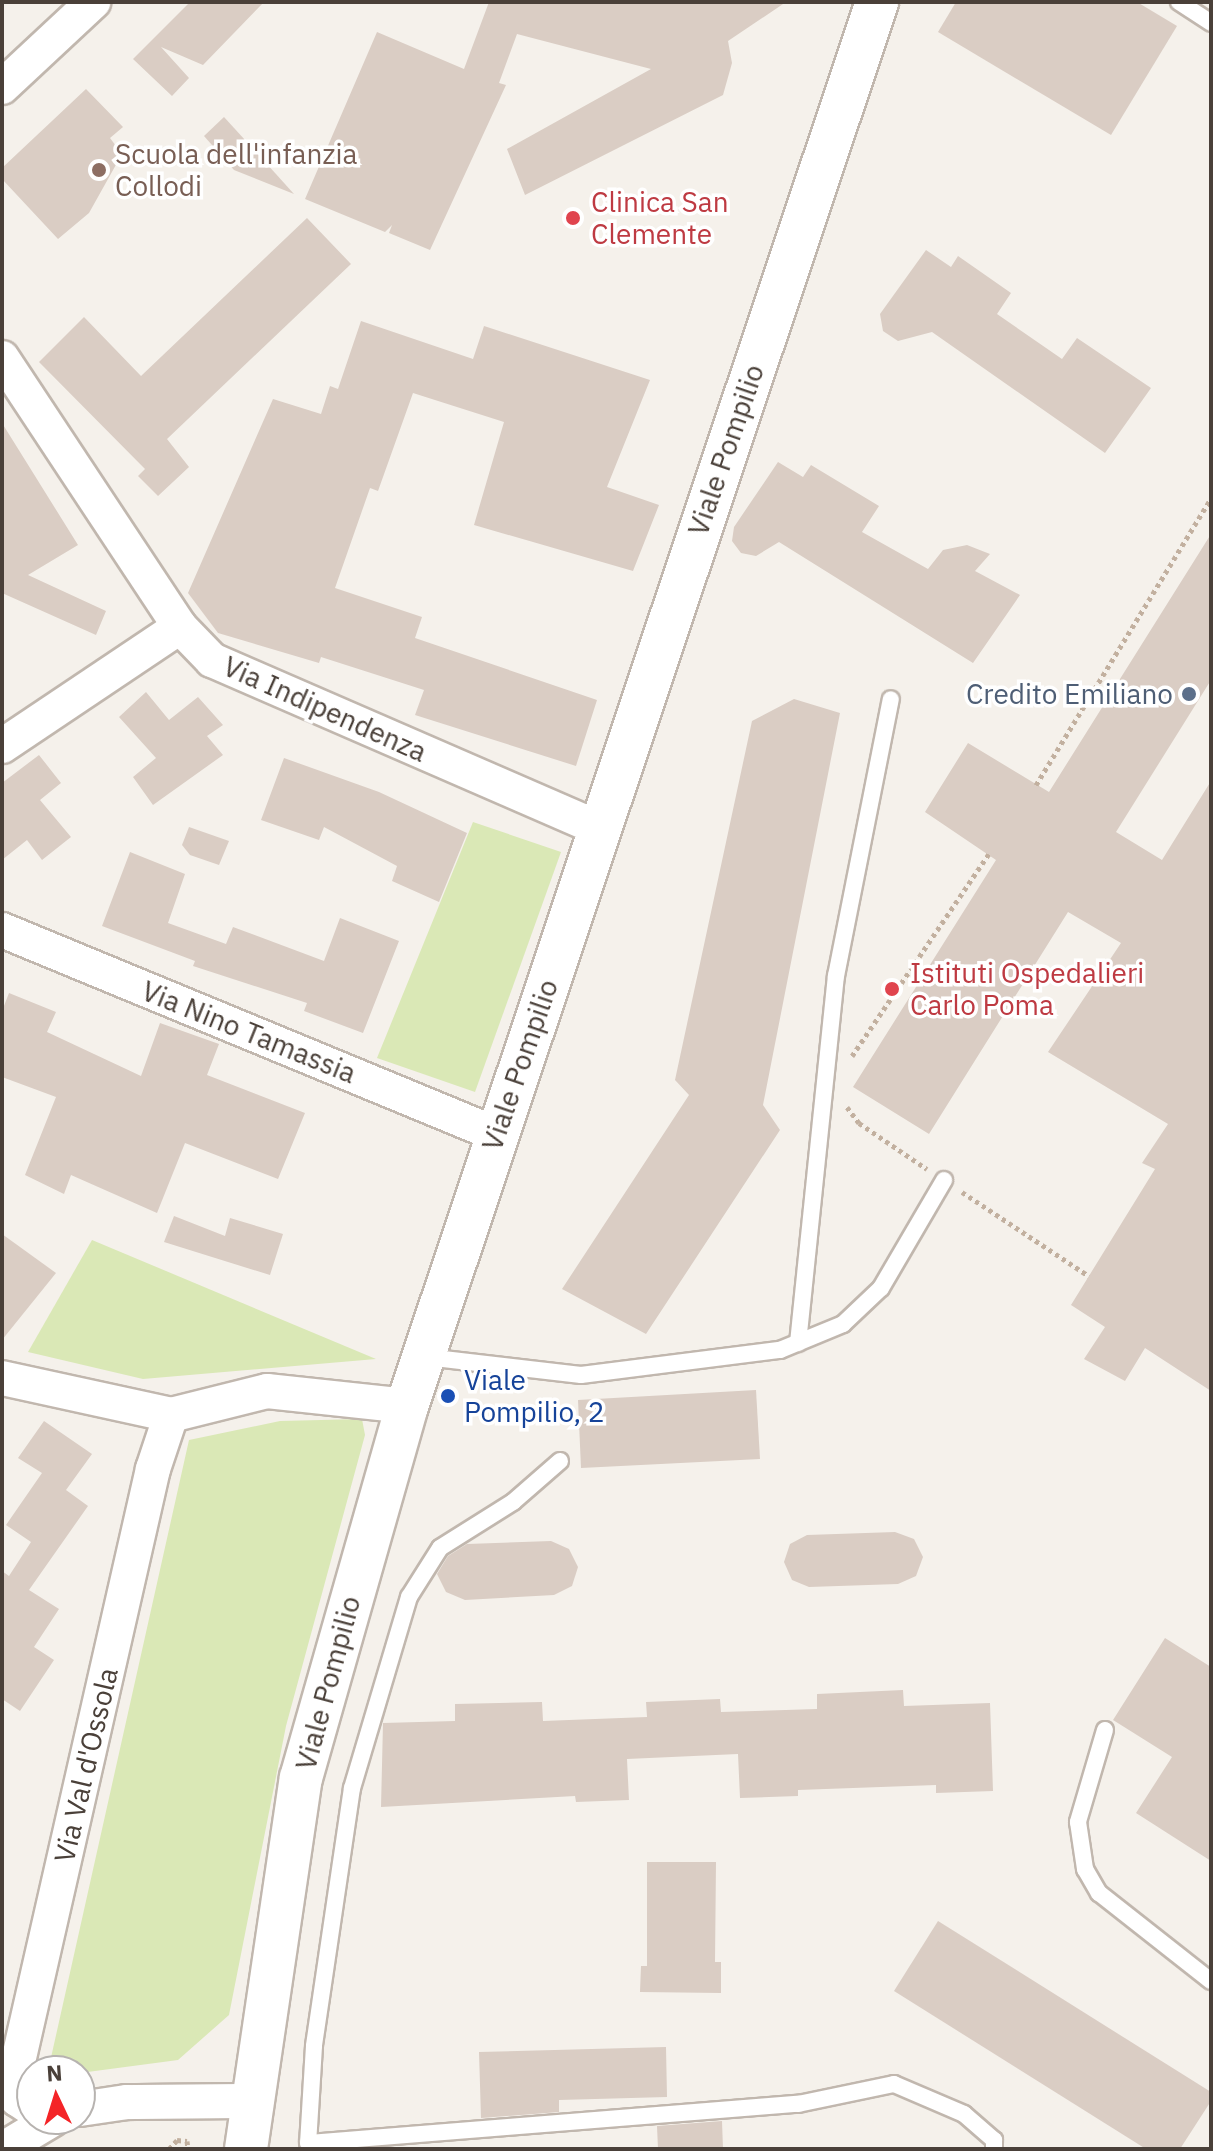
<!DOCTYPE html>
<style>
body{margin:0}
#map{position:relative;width:1213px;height:2151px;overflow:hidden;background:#f5f1eb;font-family:"IBM Plex Sans",sans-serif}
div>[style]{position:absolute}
.green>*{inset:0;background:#dae8b6}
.building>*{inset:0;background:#dacdc4}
.path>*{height:5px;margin-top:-2.5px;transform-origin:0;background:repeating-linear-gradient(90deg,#c2b09f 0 4px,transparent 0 8px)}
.roads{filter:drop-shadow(2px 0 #c1b7ae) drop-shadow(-2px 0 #c1b7ae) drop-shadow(0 2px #c1b7ae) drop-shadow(0 -2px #c1b7ae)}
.service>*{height:16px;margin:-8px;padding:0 8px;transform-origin:8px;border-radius:8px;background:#fff}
.minor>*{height:34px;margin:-17px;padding:0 17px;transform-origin:17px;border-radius:17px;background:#fff}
.tertiary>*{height:42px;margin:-21px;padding:0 21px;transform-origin:21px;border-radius:21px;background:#fff}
.dots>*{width:22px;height:22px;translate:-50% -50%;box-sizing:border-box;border:4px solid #fff;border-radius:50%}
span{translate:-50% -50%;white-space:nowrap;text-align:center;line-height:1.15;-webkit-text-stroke:7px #fff;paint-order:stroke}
.education-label{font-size:28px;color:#785e54}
.left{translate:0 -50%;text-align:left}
.health-label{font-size:28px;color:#be3a42}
.street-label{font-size:28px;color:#4a4039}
.service-label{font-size:28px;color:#4e5e75}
.right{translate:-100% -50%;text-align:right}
.transit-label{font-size:28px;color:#164399}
.frame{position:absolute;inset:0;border:4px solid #4a4039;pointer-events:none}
.north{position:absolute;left:16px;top:2055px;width:80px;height:80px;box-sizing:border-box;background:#fff;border:2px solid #b7b3b0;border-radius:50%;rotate:356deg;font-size:22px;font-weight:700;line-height:32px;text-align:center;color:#4a4039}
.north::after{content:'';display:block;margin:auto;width:28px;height:36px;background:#f42427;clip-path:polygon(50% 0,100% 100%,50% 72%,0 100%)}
</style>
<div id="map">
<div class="green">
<div style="clip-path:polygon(473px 822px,561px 852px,475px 1092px,377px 1058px)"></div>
<div style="clip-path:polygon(92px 1240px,376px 1359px,143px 1379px,28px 1352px)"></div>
<div style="clip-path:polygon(362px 1419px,365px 1435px,286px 1726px,229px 2015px,178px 2060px,80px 2073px,48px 2071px,189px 1440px,280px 1421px)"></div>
</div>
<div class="building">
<div style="clip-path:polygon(190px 2px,264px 2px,203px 65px,161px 47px,189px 78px,172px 96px,133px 59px)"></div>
<div style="clip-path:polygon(489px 2px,786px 2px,728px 41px,732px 63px,723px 95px,525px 195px,507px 149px,651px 69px,517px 34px,499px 83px,506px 85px,430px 250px,389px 233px,392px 225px,385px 232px,305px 199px,377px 32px,464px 69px)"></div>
<div style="clip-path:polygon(956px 2px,1137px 2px,1177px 26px,1111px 135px,938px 32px)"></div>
<div style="clip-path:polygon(86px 89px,123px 127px,110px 138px,122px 154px,89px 213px,58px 239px,2px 179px,2px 168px)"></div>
<div style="clip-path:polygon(224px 117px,257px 153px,294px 194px,234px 170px,204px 136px)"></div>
<div style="clip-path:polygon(307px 218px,351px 264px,167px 439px,189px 467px,158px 496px,138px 476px,145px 469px,39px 362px,84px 317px,141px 376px)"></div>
<div style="clip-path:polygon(926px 250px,951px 267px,958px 256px,1011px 293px,997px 314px,1062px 359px,1077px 338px,1151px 388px,1105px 453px,932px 332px,898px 341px,883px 331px,880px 314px)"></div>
<div style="clip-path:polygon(361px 321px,473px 359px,484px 326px,650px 380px,607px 487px,659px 505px,633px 571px,474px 525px,504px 422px,413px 393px,378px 491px,370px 488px,335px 588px,422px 617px,415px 638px,597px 700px,576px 766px,415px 715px,424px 690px,321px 657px,319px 663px,218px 633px,188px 593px,273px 399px,321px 414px,330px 386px,338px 389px)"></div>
<div style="clip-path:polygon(2px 423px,78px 545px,28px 575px,106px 611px,96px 635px,2px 593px)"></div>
<div style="clip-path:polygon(778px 462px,803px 477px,811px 465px,879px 506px,862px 532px,928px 569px,943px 550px,967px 545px,990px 554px,975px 571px,1020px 595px,973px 663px,779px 542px,756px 556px,741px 553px,732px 541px,734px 527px)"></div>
<div style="clip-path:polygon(1211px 534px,1211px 680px,1116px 832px,1162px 860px,1211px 781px,1211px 1391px,1145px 1348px,1125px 1381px,1084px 1359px,1105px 1327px,1071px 1305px,1155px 1169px,1142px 1163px,1168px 1124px,1048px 1052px,1121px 943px,1068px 912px,929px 1134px,853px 1087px,996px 860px,925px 812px,968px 743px,1049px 792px)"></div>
<div style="clip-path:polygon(146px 692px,169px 720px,198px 697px,223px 725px,207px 736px,223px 755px,153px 805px,133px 777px,156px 758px,119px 717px)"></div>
<div style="clip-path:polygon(794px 699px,840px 713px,763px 1105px,780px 1130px,646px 1334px,562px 1289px,689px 1095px,675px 1080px,752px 721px)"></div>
<div style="clip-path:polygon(39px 755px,61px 783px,40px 800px,71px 837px,42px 860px,27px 840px,2px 860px,2px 783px)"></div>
<div style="clip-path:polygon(284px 758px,379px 792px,467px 833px,439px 902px,392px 881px,397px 866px,324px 827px,319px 840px,261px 820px)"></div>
<div style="clip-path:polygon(189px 827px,229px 841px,219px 865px,190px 855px,182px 845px)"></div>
<div style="clip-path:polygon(130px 852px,185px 874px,168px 923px,226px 944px,233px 927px,324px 961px,340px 918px,399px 941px,363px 1033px,304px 1011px,307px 1003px,193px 966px,195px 961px,102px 926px)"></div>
<div style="clip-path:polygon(9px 993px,56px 1012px,47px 1032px,141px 1076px,160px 1023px,219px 1044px,207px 1075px,305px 1113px,278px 1179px,185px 1143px,157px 1213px,71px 1175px,64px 1194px,25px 1175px,56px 1097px,2px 1077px,2px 1011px)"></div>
<div style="clip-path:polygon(174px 1216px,225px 1236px,230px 1218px,283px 1234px,270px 1275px,164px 1242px)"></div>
<div style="clip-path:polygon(2px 1234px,56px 1273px,2px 1340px)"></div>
<div style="clip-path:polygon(756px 1390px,760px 1459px,581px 1468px,578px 1400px)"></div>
<div style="clip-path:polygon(44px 1421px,92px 1454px,66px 1490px,88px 1506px,29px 1590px,59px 1609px,34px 1647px,54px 1660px,20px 1711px,2px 1699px,2px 1571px,9px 1576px,31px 1542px,6px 1525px,42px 1473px,18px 1458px)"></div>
<div style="clip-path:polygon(895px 1532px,914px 1539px,923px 1557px,916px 1576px,898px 1584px,809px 1587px,792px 1580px,784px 1562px,790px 1544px,807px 1535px)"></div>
<div style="clip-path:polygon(551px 1541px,569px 1549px,578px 1567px,572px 1586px,554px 1595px,465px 1600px,446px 1592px,437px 1574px,448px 1556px,467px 1544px)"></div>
<div style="clip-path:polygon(1165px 1638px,1211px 1667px,1211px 1861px,1136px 1813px,1172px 1757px,1113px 1720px)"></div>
<div style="clip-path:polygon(903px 1690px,904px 1706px,990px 1703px,993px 1791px,936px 1793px,936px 1785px,798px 1790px,798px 1796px,740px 1798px,738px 1754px,627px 1759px,629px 1800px,576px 1802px,575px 1796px,381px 1807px,383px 1723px,455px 1721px,455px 1704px,542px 1702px,543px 1721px,647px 1717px,646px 1702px,720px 1699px,721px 1712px,817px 1709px,817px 1694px)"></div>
<div style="clip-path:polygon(647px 1862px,716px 1862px,715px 1962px,721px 1962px,721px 1993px,640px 1992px,641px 1966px,647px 1966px)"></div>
<div style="clip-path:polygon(938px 1921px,1211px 2092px,1211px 2101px,1180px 2149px,1146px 2149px,894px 1991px)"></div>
<div style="clip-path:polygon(666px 2047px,667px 2097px,559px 2100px,559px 2112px,481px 2118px,479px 2052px)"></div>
<div style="clip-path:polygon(722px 2121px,723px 2149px,658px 2149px,657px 2126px)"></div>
</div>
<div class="path">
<div style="left:1036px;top:785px;width:336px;rotate:-58.6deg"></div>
<div style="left:852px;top:1056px;width:244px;rotate:-55.9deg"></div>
<div style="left:847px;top:1107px;width:20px;rotate:53deg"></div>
<div style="left:859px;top:1123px;width:82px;rotate:34.1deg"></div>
<div style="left:962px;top:1192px;width:152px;rotate:33.5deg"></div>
<div style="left:107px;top:2149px;width:7px"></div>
<div style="left:169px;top:2149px;width:12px;rotate:-48deg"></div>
<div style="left:177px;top:2140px;width:10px;rotate:6deg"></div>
<div style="left:187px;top:2141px;width:8px;rotate:83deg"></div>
</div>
<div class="roads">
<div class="service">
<div style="left:1179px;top:2px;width:38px;rotate:33deg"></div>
<div style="left:798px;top:1343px;width:369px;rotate:-84.1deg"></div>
<div style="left:836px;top:976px;width:282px;rotate:-78.8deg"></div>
<div style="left:426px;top:1357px;width:156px;rotate:6.6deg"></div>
<div style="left:581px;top:1375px;width:201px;rotate:-7.2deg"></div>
<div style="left:780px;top:1350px;width:68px;rotate:-22.4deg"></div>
<div style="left:843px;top:1324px;width:52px;rotate:-43.5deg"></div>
<div style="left:881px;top:1288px;width:125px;rotate:-59.7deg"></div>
<div style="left:560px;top:1461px;width:62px;rotate:138.9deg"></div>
<div style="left:513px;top:1502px;width:86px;rotate:147.8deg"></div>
<div style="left:440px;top:1548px;width:58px;rotate:122.3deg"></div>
<div style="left:409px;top:1597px;width:199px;rotate:106.6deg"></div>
<div style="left:352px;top:1788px;width:261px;rotate:98.4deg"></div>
<div style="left:314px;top:2046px;width:97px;rotate:93.5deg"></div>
<div style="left:308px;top:2143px;width:492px;rotate:-4.6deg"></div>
<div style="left:798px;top:2104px;width:98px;rotate:-11.8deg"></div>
<div style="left:894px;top:2084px;width:76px;rotate:23.2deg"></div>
<div style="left:964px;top:2114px;width:40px;rotate:41deg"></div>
<div style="left:994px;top:2140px;width:9px;rotate:90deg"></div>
<div style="left:1105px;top:1730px;width:96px;rotate:106.4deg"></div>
<div style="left:1078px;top:1822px;width:48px;rotate:81.5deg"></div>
<div style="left:1085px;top:1869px;width:28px;rotate:60deg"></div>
<div style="left:1099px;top:1893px;width:142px;rotate:38.2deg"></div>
</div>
<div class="minor">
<div style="left:2px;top:87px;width:125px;rotate:-43deg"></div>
<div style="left:2px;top:358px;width:323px;rotate:56.5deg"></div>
<div style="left:180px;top:627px;width:46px;rotate:45.9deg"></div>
<div style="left:212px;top:660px;width:422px;rotate:23.5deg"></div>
<div style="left:2px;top:746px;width:214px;rotate:-33.8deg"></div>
<div style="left:2px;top:930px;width:534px;rotate:22.44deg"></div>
<div style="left:2px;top:1378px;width:173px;rotate:12.3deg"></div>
<div style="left:171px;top:1415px;width:99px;rotate:-14deg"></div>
<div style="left:267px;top:1391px;width:141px;rotate:6.1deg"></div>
<div style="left:32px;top:2109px;width:18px;rotate:-146deg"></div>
<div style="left:17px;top:2099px;width:16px;rotate:-105deg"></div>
<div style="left:13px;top:2084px;width:631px;rotate:-77.18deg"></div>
<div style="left:153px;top:1469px;width:57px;rotate:-71.6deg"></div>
<div style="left:80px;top:2109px;width:48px;rotate:-8.5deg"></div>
<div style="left:127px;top:2102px;width:125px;rotate:-0.5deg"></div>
<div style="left:3px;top:2149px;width:58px;rotate:-31deg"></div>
</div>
<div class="tertiary">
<div style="left:246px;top:2149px;width:375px;rotate:-81.6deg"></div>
<div style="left:301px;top:1778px;width:387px;rotate:-74.1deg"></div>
<div style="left:407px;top:1406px;width:1481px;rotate:-71.49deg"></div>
</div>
</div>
<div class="dots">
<div style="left:99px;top:170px;background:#8d6e63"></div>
<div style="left:573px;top:218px;background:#e0444e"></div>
<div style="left:1189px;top:694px;background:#5c6f8a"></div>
<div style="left:892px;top:989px;background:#e0444e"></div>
<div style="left:448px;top:1396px;background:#1a4fb4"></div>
</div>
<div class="education-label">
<span class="left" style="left:115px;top:170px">Scuola dell'infanzia<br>Collodi</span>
</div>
<div class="health-label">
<span class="left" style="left:591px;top:218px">Clinica San<br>Clemente</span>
<span class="left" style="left:910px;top:989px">Istituti Ospedalieri<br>Carlo Poma</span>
</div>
<div class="street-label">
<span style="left:726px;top:450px;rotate:-71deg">Viale Pompilio</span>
<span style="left:325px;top:709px;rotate:24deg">Via Indipendenza</span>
<span style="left:249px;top:1032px;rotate:22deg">Via Nino Tamassia</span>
<span style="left:520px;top:1065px;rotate:-71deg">Viale Pompilio</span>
<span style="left:328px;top:1683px;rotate:-75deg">Viale Pompilio</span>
<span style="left:86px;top:1765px;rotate:-77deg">Via Val d'Ossola</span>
</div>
<div class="service-label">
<span class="right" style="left:1173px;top:694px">Credito Emiliano</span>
</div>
<div class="transit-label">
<span class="left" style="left:464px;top:1396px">Viale<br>Pompilio, 2</span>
</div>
<div class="frame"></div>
<div class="north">N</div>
</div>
